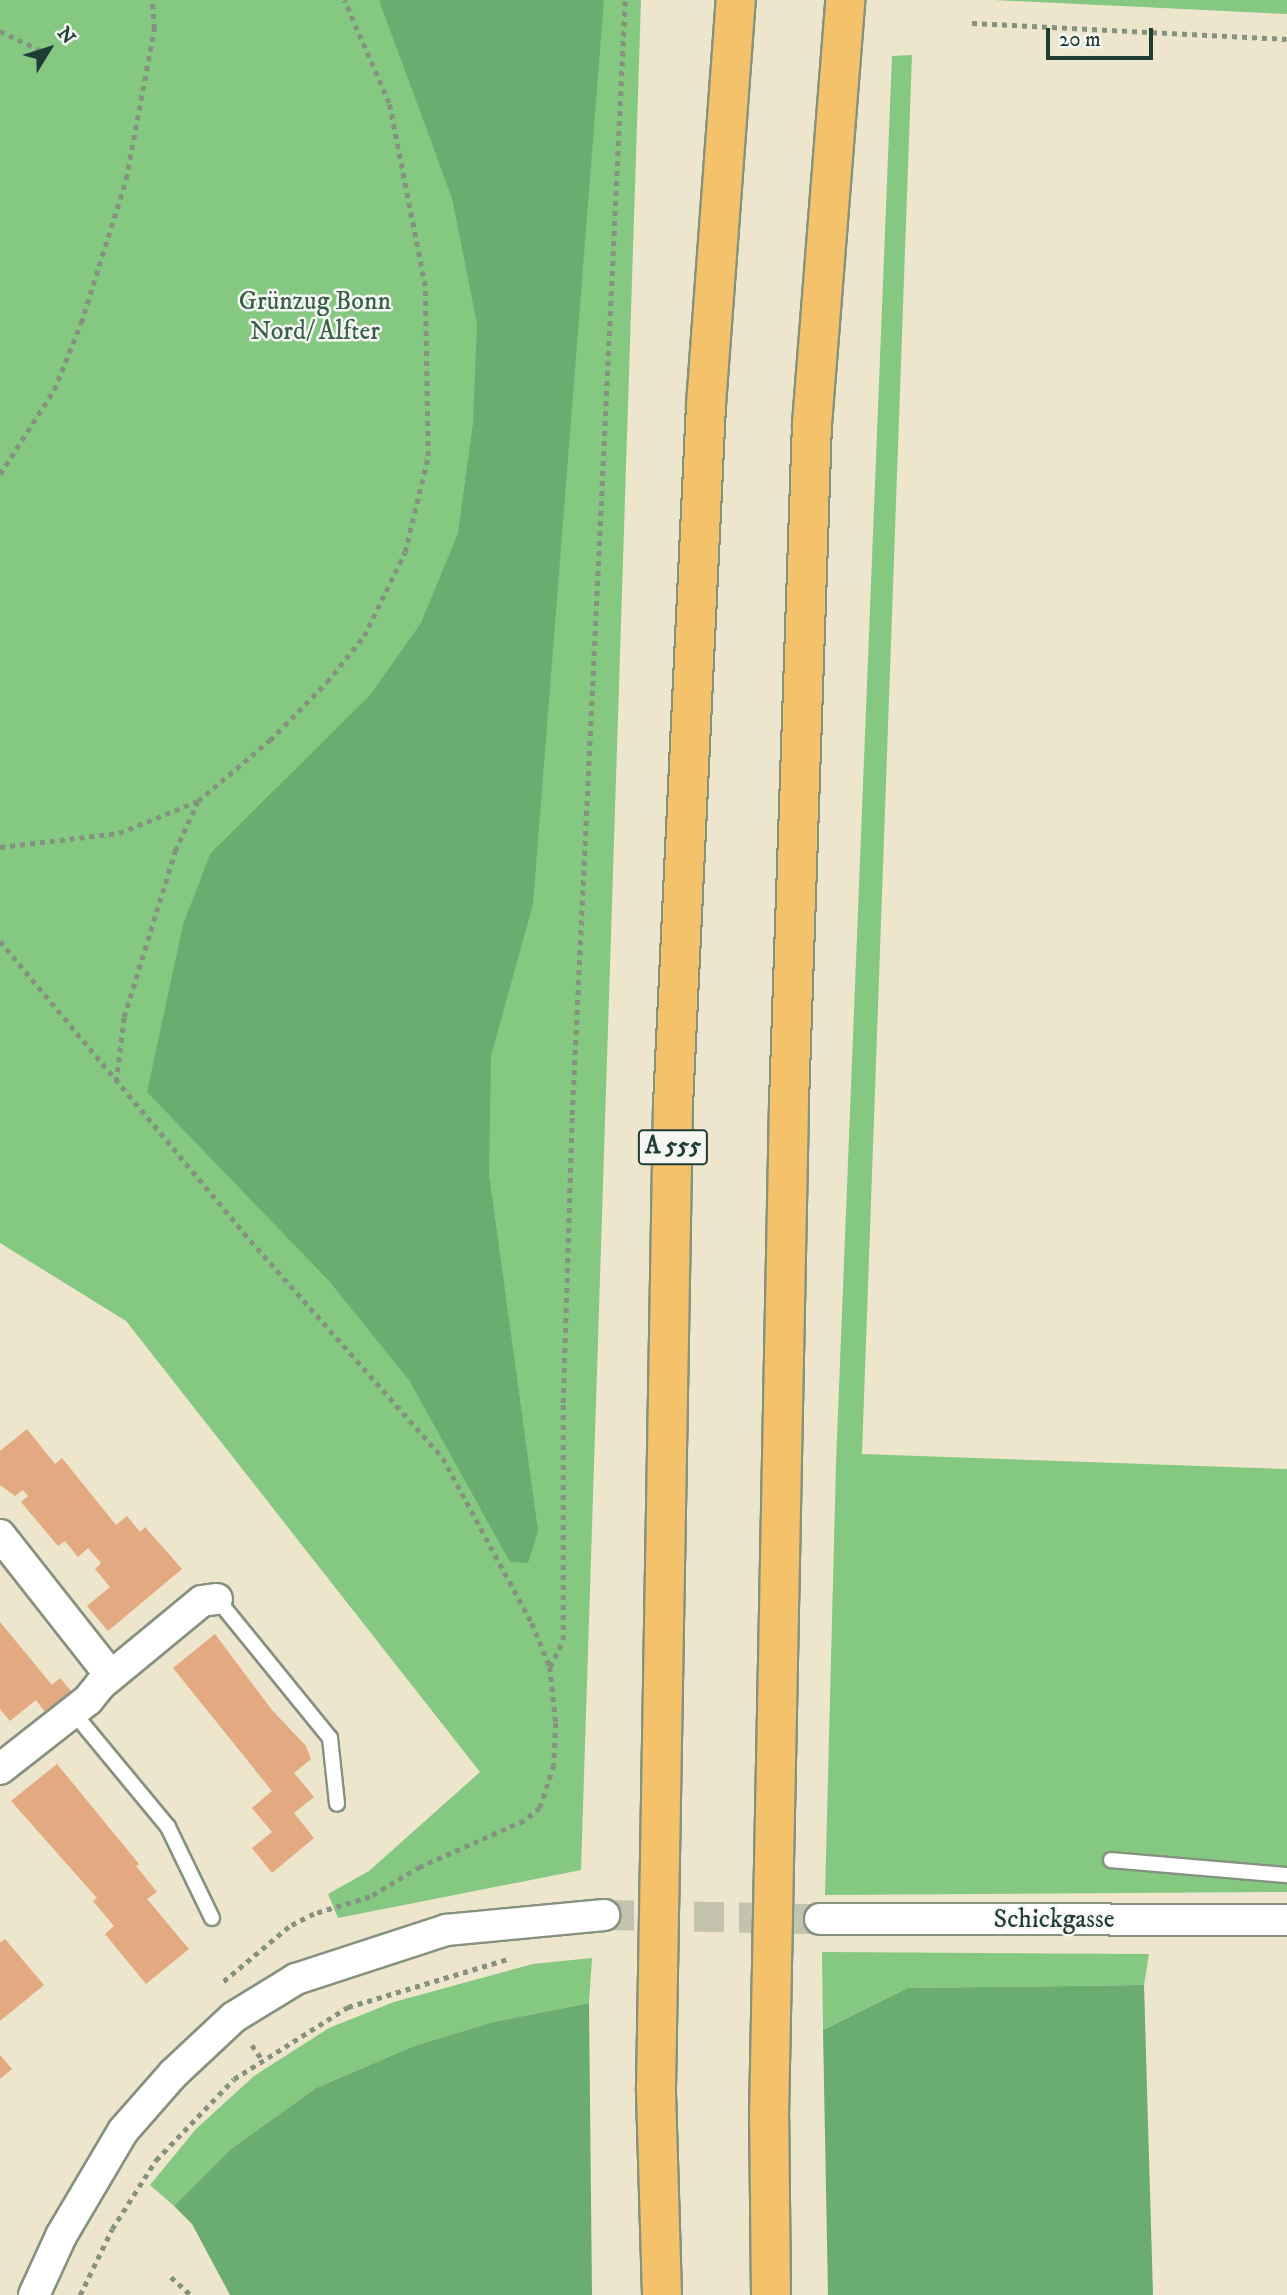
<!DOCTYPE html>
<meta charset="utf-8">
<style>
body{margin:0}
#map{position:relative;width:1287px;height:2295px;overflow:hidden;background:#ede6cc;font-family:"IM FELL DW Pica",serif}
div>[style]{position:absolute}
.green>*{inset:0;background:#84c882}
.forest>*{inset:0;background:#6bac70}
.building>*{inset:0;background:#e3a980}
.street-tunnel>*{height:30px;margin-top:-15px;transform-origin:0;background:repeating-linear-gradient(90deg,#c4c4ae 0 30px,transparent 0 45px)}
.path>*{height:4.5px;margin-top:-2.25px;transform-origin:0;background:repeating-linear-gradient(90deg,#869280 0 5px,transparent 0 10px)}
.roads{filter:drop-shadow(2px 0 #869280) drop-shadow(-2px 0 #869280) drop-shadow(0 2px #869280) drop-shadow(0 -2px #869280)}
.lane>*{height:14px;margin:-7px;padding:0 7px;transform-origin:7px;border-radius:7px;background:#fff}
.street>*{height:30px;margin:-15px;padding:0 15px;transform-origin:15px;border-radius:15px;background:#fff}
.highway>*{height:38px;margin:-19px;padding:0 19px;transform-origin:19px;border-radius:19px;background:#f3c26a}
span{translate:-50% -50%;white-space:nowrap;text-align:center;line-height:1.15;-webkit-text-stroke:5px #f6f6f2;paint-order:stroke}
.shield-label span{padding:2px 5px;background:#f6f6f2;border:2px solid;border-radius:5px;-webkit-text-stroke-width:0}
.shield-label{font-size:24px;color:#1f3d34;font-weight:700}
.park-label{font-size:26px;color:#386048}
.street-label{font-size:26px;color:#1f3d34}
.north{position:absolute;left:14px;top:14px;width:70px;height:70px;-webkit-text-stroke:5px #f6f6f2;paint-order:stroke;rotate:52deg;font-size:19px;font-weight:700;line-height:28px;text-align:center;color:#1f3d34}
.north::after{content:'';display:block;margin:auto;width:24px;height:32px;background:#1f3d34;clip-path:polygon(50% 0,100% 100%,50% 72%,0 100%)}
.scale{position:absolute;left:1046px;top:28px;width:107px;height:32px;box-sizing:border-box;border:4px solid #1f3d34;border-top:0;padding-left:9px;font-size:21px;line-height:24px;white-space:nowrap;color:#1f3d34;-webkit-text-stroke:5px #f6f6f2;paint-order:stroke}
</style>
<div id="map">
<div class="green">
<div style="clip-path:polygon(0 0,641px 0,581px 1870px,338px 1918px,328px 1894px,369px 1871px,480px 1772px,126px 1321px,0 1243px)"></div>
<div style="clip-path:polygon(994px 0,1287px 0,1287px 14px)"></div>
<div style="clip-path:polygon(912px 55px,862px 1454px,1287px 1469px,1287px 1892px,825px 1895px,836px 1463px,892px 56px)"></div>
<div style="clip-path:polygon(822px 1952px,1149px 1954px,1144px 1985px,908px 1988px,823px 2030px)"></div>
<div style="clip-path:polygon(592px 1958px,589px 2003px,493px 2022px,414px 2046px,316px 2088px,231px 2149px,174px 2206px,150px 2185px,196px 2129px,254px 2076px,329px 2028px,394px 2002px,533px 1964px)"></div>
</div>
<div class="forest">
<div style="clip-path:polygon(379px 0,604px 0,533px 904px,491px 1056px,489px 1174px,538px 1531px,528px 1563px,510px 1562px,409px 1380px,329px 1281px,147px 1092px,183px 925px,210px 854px,371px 694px,421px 623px,458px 533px,473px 423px,477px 324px,452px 198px)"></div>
<div style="clip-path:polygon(1144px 1985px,1153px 2295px,828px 2295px,823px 2030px,908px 1988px)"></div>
<div style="clip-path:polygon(589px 2003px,592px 2295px,230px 2295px,192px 2224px,174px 2206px,231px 2149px,316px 2088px,414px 2046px,493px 2022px)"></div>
</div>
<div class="building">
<div style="clip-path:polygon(27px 1429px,55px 1464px,62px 1458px,116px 1525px,127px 1516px,140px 1532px,145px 1527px,182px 1569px,108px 1631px,87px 1606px,110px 1587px,95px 1569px,101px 1563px,88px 1548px,78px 1557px,65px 1541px,58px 1546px,21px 1502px,28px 1496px,23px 1490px,15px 1496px,0 1485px,0 1451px)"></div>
<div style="clip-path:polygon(0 1622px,52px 1685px,60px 1678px,71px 1691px,45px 1712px,36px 1700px,10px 1721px,0 1709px)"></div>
<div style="clip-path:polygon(215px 1634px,272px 1710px,306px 1746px,311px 1759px,294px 1773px,314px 1797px,294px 1813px,314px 1838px,272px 1873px,252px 1848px,272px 1832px,252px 1808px,272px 1791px,173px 1668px)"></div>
<div style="clip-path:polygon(57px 1764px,139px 1864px,136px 1866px,157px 1892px,147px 1899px,189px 1949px,146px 1984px,105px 1934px,114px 1926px,93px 1901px,97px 1898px,11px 1801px)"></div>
<div style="clip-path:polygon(5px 1939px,44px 1985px,0 2021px,0 1943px)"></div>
<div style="clip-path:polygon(0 2055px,12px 2069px,0 2079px)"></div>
</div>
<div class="street-tunnel">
<div style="left:604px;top:1915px;width:216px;rotate:1.1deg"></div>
</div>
<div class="path">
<div style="left:972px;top:23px;width:315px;rotate:2.9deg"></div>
<div style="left:0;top:31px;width:47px;rotate:25.5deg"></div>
<div style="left:0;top:474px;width:100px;rotate:-57.3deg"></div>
<div style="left:54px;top:390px;width:72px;rotate:-68.1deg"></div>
<div style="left:81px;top:323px;width:151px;rotate:-72.6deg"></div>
<div style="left:126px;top:179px;width:153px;rotate:-79.4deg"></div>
<div style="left:154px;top:29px;width:29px;rotate:-94deg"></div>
<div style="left:0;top:847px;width:120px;rotate:-6.7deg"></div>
<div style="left:119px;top:833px;width:85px;rotate:-22.1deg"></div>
<div style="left:198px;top:801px;width:94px;rotate:-40.3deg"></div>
<div style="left:270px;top:740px;width:81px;rotate:-45.5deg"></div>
<div style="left:327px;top:682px;width:59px;rotate:-51.2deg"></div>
<div style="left:364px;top:636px;width:93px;rotate:-64deg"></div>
<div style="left:405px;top:552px;width:99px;rotate:-76.5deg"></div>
<div style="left:428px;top:456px;width:170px;rotate:-91deg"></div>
<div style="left:425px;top:286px;width:187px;rotate:-101.1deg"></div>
<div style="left:389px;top:103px;width:112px;rotate:-113.6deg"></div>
<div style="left:0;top:941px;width:381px;rotate:50.1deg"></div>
<div style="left:244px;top:1233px;width:300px;rotate:48.5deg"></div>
<div style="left:443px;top:1458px;width:187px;rotate:61.7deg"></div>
<div style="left:532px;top:1623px;width:48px;rotate:67.8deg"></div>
<div style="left:550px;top:1667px;width:56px;rotate:83.9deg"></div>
<div style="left:556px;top:1723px;width:42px;rotate:92.7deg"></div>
<div style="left:554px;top:1765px;width:45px;rotate:108deg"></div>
<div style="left:540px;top:1808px;width:21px;rotate:141deg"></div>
<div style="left:524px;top:1821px;width:114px;rotate:156.1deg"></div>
<div style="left:420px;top:1867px;width:58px;rotate:149deg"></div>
<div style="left:370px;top:1897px;width:59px;rotate:163.1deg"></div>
<div style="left:314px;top:1914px;width:28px;rotate:153deg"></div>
<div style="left:289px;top:1927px;width:90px;rotate:140deg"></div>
<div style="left:116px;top:1082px;width:65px;rotate:-83deg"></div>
<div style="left:124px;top:1017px;width:174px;rotate:-72.9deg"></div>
<div style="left:175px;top:851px;width:53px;rotate:-65.4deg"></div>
<div style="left:550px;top:1667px;width:30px;rotate:-64deg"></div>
<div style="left:563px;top:1640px;width:237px;rotate:-90deg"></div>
<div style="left:563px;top:1403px;width:288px;rotate:-88.2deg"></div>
<div style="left:572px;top:1115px;width:1116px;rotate:-87.28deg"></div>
<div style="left:252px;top:2045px;width:16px;rotate:55deg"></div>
<div style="left:171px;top:2277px;width:27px;rotate:42deg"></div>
<div style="left:80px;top:2295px;width:73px;rotate:-64.1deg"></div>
<div style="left:112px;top:2229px;width:82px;rotate:-57.5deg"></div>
<div style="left:156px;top:2160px;width:112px;rotate:-46.1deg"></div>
<div style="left:234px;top:2079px;width:135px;rotate:-32.3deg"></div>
<div style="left:348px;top:2007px;width:167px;rotate:-16.7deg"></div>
</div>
<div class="roads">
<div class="lane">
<div style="left:217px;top:1599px;width:179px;rotate:50.9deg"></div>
<div style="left:330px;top:1738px;width:66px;rotate:83.9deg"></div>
<div style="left:73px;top:1712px;width:149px;rotate:50.4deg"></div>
<div style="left:168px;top:1827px;width:101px;rotate:64.2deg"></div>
<div style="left:1111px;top:1860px;width:177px;rotate:4.9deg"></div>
</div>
<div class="street">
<div style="left:0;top:1535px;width:178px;rotate:51.8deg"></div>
<div style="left:0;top:1769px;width:112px;rotate:-38.1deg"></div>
<div style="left:88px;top:1700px;width:19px;rotate:-51deg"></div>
<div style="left:100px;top:1685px;width:132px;rotate:-39.5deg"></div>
<div style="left:202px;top:1601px;width:15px;rotate:-8deg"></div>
<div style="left:820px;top:1919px;width:467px;rotate:0.1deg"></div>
<div style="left:34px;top:2295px;width:65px;rotate:-65.4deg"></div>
<div style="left:61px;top:2236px;width:122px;rotate:-59.4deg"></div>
<div style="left:123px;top:2131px;width:76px;rotate:-48.7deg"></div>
<div style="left:173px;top:2074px;width:83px;rotate:-43.1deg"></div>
<div style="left:234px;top:2017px;width:73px;rotate:-31.5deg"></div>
<div style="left:296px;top:1979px;width:158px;rotate:-18.1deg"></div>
<div style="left:446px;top:1930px;width:159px;rotate:-5.4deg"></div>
</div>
<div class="highway">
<div style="left:662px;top:2295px;width:207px;rotate:-91.7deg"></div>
<div style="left:656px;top:2088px;width:983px;rotate:-89.01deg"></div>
<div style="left:673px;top:1105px;width:701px;rotate:-87.3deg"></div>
<div style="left:706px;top:405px;width:406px;rotate:-85.8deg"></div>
<div style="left:771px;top:2295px;width:178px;rotate:-90.6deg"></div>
<div style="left:769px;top:2117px;width:1015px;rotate:-88.87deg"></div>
<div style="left:789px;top:1102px;width:678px;rotate:-88.06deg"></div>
<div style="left:812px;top:424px;width:425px;rotate:-85.5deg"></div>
</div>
</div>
<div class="shield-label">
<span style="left:673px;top:1147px">A 555</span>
</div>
<div class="park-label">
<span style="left:315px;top:317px">Grünzug Bonn<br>Nord/ Alfter</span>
</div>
<div class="street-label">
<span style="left:1054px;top:1920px">Schickgasse</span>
</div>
<div class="north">N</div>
<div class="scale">20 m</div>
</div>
